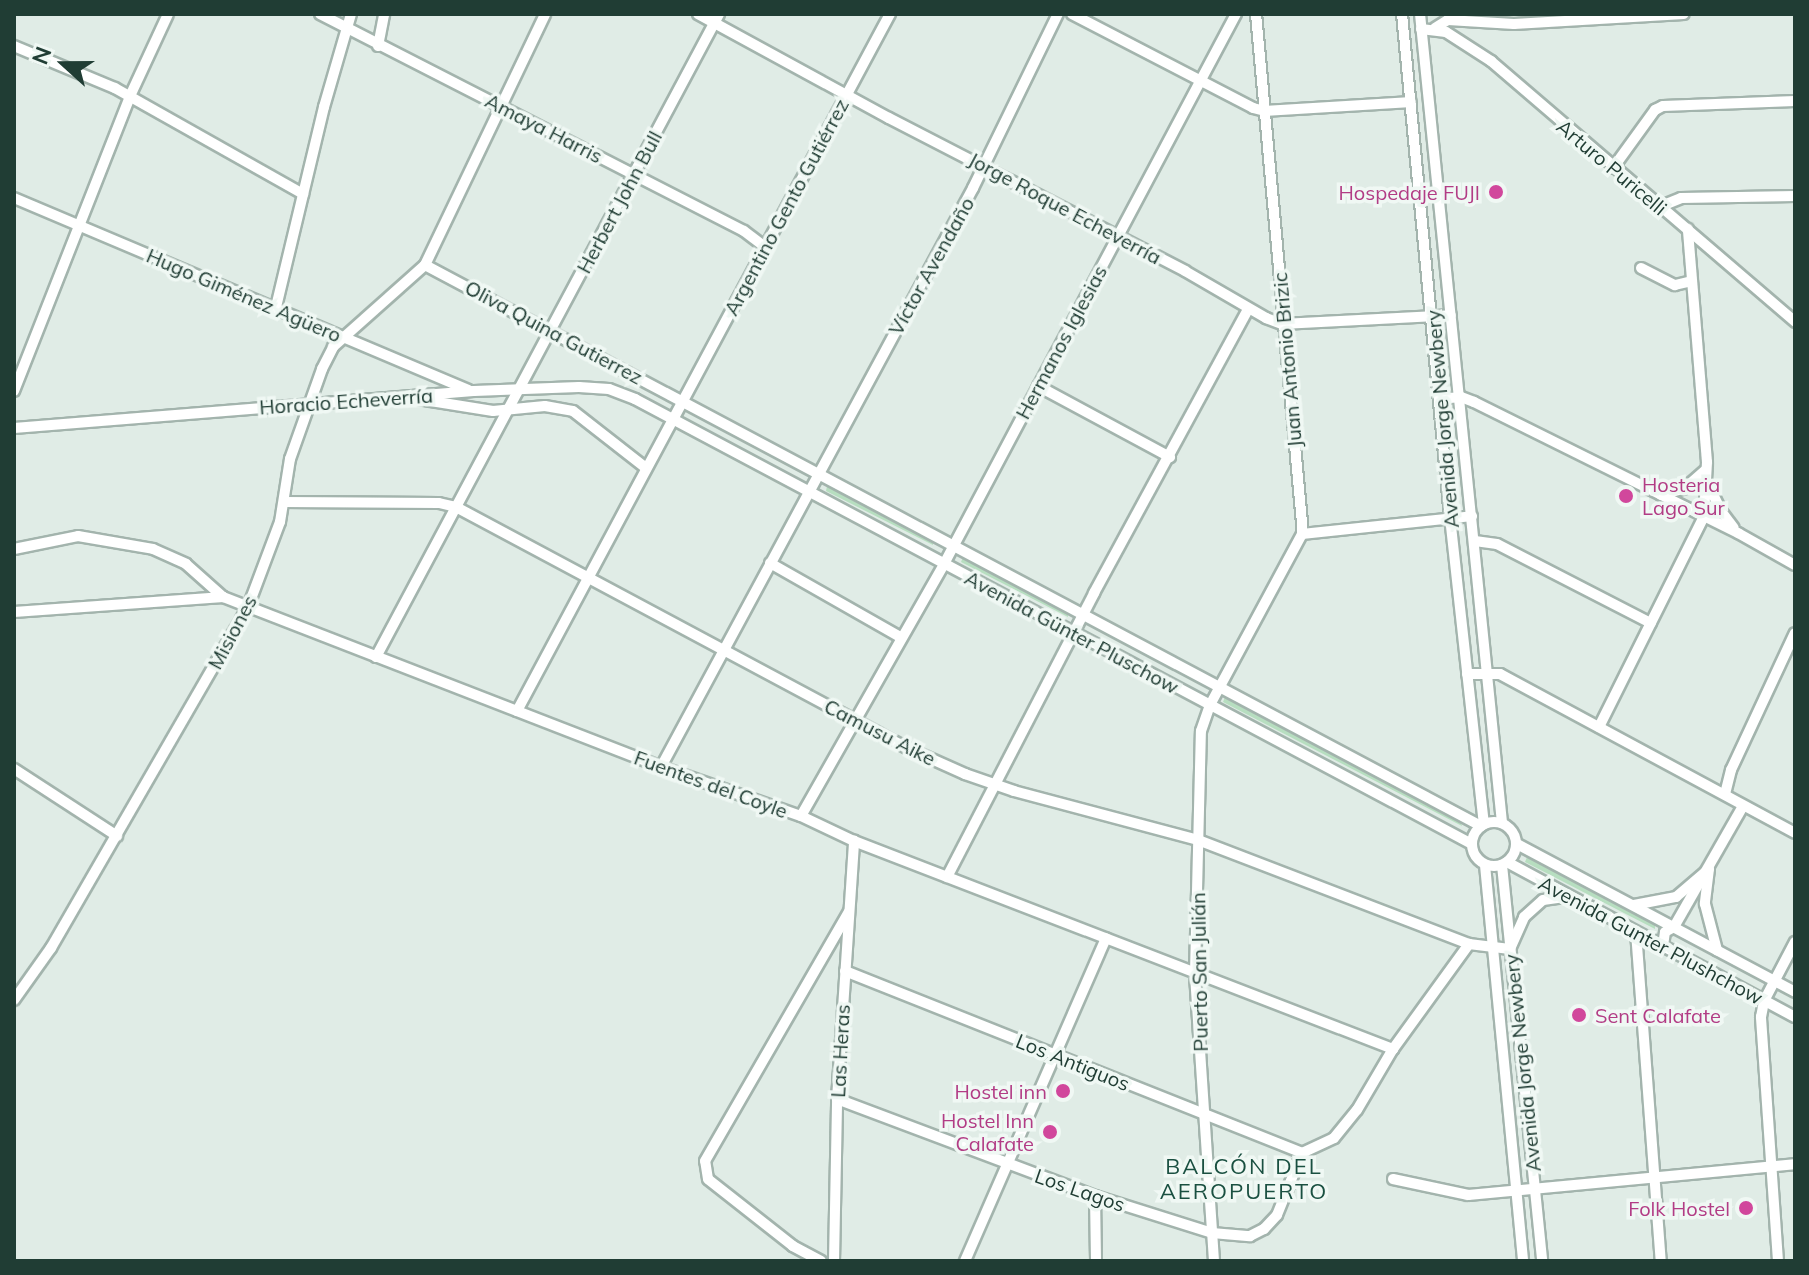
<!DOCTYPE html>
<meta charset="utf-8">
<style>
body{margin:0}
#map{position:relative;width:1809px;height:1275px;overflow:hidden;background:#e0ece6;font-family:Mulish,sans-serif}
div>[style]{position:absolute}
.green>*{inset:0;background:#b7dec0}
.roads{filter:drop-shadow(2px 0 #a3b4ad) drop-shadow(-2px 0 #a3b4ad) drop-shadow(0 2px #a3b4ad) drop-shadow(0 -2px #a3b4ad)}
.minor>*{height:10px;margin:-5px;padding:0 5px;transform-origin:5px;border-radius:5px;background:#fff}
.minor>.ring{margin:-5px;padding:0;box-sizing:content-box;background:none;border:10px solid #fff;border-radius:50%}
.dots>*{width:22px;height:22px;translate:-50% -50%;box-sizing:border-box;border:4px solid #f0f8f4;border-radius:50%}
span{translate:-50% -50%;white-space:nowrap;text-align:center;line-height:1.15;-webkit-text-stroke:7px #f0f8f4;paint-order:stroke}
.street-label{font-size:20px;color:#203d34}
.hotel-label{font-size:20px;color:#b23c85}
.right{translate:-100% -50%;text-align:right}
.left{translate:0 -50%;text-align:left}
.neighbourhood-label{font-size:22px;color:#1a5041;letter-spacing:2px}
.frame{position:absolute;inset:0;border:16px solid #203d34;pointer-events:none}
.north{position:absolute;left:24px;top:24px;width:80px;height:80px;-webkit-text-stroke:6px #f0f8f4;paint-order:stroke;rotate:291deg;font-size:22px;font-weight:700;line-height:32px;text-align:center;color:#203d34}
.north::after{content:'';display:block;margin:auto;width:28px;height:36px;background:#203d34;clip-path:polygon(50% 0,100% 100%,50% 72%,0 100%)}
</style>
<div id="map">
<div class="green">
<div style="clip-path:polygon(827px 486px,933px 542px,933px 545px,826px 491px)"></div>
<div style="clip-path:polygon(963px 557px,1068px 613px,1068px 617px,961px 562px)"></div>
<div style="clip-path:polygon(1225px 697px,1461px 823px,1462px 826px,1223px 702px)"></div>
<div style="clip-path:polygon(1527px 857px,1655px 925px,1655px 929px,1525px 862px)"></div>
</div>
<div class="roads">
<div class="minor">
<div style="left:320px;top:14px;width:476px;rotate:27.1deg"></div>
<div style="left:744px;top:231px;width:26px;rotate:37deg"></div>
<div style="left:698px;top:14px;width:217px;rotate:28.6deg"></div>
<div style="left:889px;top:118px;width:333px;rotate:27.3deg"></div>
<div style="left:1185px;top:271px;width:94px;rotate:30.1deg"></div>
<div style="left:1266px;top:318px;width:17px;rotate:21deg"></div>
<div style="left:1282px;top:324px;width:169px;rotate:-3deg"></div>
<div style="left:1072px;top:14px;width:204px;rotate:27.4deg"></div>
<div style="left:1253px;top:108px;width:12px;rotate:14deg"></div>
<div style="left:1265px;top:111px;width:146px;rotate:-3.5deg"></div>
<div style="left:1402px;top:14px;width:505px;rotate:84.55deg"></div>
<div style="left:1450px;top:517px;width:309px;rotate:83.7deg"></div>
<div style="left:1420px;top:14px;width:813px;rotate:84.21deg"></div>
<div style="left:1435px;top:28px;width:15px;rotate:-32deg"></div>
<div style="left:1448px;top:20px;width:66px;rotate:3.5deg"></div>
<div style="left:1514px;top:24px;width:170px;rotate:-3.4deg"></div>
<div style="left:1421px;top:29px;width:25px;rotate:7deg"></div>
<div style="left:1446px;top:32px;width:54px;rotate:32.8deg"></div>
<div style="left:1491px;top:61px;width:401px;rotate:40.6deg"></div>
<div style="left:14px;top:46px;width:109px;rotate:22.6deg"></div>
<div style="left:115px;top:88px;width:216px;rotate:29.4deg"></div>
<div style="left:378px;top:46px;width:33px;rotate:-79deg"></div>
<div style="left:1613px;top:168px;width:72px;rotate:-54.1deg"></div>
<div style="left:1655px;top:110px;width:9px;rotate:-27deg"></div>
<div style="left:1663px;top:106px;width:132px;rotate:-2.2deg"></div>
<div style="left:14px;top:198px;width:493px;rotate:22.9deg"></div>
<div style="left:1659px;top:207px;width:24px;rotate:-22deg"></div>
<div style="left:1681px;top:198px;width:114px;rotate:-1deg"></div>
<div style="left:425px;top:265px;width:1196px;rotate:27.98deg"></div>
<div style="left:1641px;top:268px;width:38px;rotate:27deg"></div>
<div style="left:1675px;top:285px;width:17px;rotate:-13deg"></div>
<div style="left:276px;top:307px;width:206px;rotate:-76.5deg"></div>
<div style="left:324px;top:107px;width:97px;rotate:-73.8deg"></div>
<div style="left:1038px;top:386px;width:150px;rotate:28.3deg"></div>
<div style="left:14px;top:391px;width:317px;rotate:-68.5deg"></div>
<div style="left:130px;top:96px;width:90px;rotate:-65.1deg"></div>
<div style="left:418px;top:399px;width:76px;rotate:9.1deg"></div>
<div style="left:493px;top:411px;width:52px;rotate:-5.5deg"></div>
<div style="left:545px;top:406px;width:28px;rotate:10deg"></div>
<div style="left:573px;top:411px;width:93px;rotate:38deg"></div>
<div style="left:1439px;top:399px;width:22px;rotate:-5deg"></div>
<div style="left:1461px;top:397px;width:14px;rotate:21deg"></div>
<div style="left:1474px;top:402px;width:295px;rotate:26.4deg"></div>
<div style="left:1738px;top:533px;width:65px;rotate:29.3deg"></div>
<div style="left:14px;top:428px;width:461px;rotate:-4.6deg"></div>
<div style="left:474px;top:391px;width:105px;rotate:-2.2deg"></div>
<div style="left:579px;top:387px;width:30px;rotate:4deg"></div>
<div style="left:609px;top:389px;width:28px;rotate:21deg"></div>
<div style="left:635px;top:399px;width:948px;rotate:28deg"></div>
<div style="left:1708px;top:484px;width:30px;rotate:64deg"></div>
<div style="left:1721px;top:511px;width:21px;rotate:53deg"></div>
<div style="left:1661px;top:495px;width:25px;rotate:-16deg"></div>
<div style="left:1685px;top:488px;width:28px;rotate:-41deg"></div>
<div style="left:284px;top:502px;width:155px;rotate:0.4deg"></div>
<div style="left:439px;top:503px;width:17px;rotate:13deg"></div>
<div style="left:456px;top:507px;width:511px;rotate:28.12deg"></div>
<div style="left:907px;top:748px;width:64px;rotate:24.1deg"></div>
<div style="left:965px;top:774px;width:52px;rotate:19.1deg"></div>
<div style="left:1014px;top:791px;width:190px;rotate:14.9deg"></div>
<div style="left:1198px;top:840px;width:290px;rotate:21deg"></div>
<div style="left:1469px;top:944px;width:41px;rotate:7deg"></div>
<div style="left:1510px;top:949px;width:35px;rotate:-66deg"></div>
<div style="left:1524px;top:917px;width:25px;rotate:-42deg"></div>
<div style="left:1543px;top:900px;width:27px;rotate:-8deg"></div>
<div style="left:1302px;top:534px;width:171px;rotate:-6deg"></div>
<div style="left:1475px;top:541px;width:22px;rotate:8deg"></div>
<div style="left:1497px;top:544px;width:173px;rotate:27.2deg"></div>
<div style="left:14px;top:549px;width:65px;rotate:-11.5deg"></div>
<div style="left:78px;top:536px;width:76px;rotate:9.8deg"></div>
<div style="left:153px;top:549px;width:36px;rotate:24deg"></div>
<div style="left:186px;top:564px;width:50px;rotate:41.7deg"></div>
<div style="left:770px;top:563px;width:150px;rotate:29.6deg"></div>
<div style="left:14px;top:612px;width:210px;rotate:-4.1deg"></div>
<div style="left:223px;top:597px;width:470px;rotate:21.2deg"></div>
<div style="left:661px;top:767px;width:148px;rotate:19.3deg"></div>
<div style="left:801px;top:816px;width:59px;rotate:25.3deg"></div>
<div style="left:854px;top:841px;width:578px;rotate:21.1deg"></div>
<div style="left:376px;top:657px;width:729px;rotate:-61.92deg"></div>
<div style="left:1467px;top:674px;width:33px"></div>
<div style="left:1500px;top:674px;width:335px;rotate:28.3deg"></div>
<div style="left:517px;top:711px;width:791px;rotate:-61.85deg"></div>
<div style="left:1599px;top:727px;width:236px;rotate:-63.5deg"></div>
<div style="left:1704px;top:516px;width:54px;rotate:-86.8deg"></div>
<div style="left:1707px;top:462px;width:234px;rotate:-94.7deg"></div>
<div style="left:661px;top:767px;width:658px;rotate:-61.68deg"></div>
<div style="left:973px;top:188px;width:194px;rotate:-64deg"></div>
<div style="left:14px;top:769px;width:123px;rotate:33deg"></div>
<div style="left:1725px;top:794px;width:25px;rotate:-76deg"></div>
<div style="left:1731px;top:770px;width:151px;rotate:-65deg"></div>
<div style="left:801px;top:816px;width:290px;rotate:-60.4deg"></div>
<div style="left:944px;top:564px;width:623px;rotate:-62.04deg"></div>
<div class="ring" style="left:1472px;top:822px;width:34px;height:34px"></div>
<div style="left:1517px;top:844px;width:315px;rotate:28deg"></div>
<div style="left:1507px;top:862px;width:327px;rotate:28.3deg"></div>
<div style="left:1485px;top:865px;width:398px;rotate:84.5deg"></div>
<div style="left:1502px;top:865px;width:398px;rotate:84.2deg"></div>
<div style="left:947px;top:877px;width:320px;rotate:-62.6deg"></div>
<div style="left:1094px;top:593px;width:323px;rotate:-61.5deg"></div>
<div style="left:1634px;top:905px;width:43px;rotate:-10.8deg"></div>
<div style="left:1676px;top:897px;width:43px;rotate:-40.3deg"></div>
<div style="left:1709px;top:869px;width:35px;rotate:97deg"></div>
<div style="left:1705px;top:904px;width:48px;rotate:75.4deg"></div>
<div style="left:1636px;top:932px;width:330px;rotate:85.7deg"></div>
<div style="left:1663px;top:946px;width:14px;rotate:-82deg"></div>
<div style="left:1665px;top:932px;width:10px;rotate:-29deg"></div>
<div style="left:1674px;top:927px;width:139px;rotate:-60.3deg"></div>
<div style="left:845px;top:971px;width:492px;rotate:21.7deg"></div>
<div style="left:14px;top:1000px;width:64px;rotate:-54.6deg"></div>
<div style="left:51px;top:948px;width:394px;rotate:-60deg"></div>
<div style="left:248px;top:607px;width:91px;rotate:-69.4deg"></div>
<div style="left:280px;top:522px;width:64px;rotate:-81deg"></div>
<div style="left:290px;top:459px;width:96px;rotate:-70.4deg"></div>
<div style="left:322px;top:369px;width:25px;rotate:-63deg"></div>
<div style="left:333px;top:347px;width:123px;rotate:-41.7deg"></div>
<div style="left:425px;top:265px;width:278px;rotate:-64.4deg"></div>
<div style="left:837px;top:1099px;width:276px;rotate:20.6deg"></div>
<div style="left:1095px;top:1196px;width:123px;rotate:17.5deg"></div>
<div style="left:1212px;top:1233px;width:38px;rotate:5deg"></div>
<div style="left:1250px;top:1236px;width:16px;rotate:-27deg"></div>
<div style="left:1264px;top:1229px;width:19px;rotate:-47deg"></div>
<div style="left:1277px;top:1215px;width:67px;rotate:-68deg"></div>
<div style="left:1302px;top:1153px;width:35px;rotate:-25deg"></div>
<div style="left:1334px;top:1138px;width:36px;rotate:-51deg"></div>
<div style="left:1357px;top:1110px;width:71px;rotate:-59.5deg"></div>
<div style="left:1393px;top:1049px;width:130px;rotate:-54.1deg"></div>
<div style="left:1393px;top:1179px;width:77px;rotate:12deg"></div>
<div style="left:1468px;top:1195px;width:328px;rotate:-5.4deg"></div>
<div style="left:1095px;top:1196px;width:65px;rotate:89.1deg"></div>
<div style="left:821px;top:1261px;width:32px;rotate:-152deg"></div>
<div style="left:793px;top:1246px;width:108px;rotate:-141.8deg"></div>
<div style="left:708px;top:1179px;width:18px;rotate:-99deg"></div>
<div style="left:705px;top:1161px;width:288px;rotate:-60deg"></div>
<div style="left:834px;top:1261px;width:162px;rotate:-88.9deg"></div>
<div style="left:837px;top:1099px;width:259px;rotate:-86.2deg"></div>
<div style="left:965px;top:1261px;width:352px;rotate:-66.4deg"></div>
<div style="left:1214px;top:1261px;width:289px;rotate:-93.8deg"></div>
<div style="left:1195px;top:973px;width:242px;rotate:-88.6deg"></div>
<div style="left:1201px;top:731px;width:28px;rotate:-71deg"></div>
<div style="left:1210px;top:705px;width:194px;rotate:-61.7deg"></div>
<div style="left:1302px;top:534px;width:11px;rotate:-90deg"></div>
<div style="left:1302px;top:523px;width:511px;rotate:-95.16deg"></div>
<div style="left:1778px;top:1261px;width:245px;rotate:-94deg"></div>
<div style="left:1761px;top:1017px;width:16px;rotate:-79deg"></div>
<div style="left:1764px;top:1001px;width:67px;rotate:-62.3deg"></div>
</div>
</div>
<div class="dots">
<div style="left:1496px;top:192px;background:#d1479c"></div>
<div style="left:1626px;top:496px;background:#d1479c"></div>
<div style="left:1579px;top:1015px;background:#d1479c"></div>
<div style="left:1063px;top:1091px;background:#d1479c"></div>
<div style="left:1050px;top:1132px;background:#d1479c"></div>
<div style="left:1746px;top:1208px;background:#d1479c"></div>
</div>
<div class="street-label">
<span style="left:544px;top:128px;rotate:27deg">Amaya Harris</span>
<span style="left:1612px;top:167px;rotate:40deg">Arturo Puricelli</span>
<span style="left:619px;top:202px;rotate:-62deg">Herbert John Bull</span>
<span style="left:786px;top:207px;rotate:-62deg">Argentino Gento Gutiérrez</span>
<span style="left:1065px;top:208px;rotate:28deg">Jorge Roque Echeverría</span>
<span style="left:931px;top:266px;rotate:-61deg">Víctor Avendaño</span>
<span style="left:244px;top:295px;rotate:23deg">Hugo Giménez Agüero</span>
<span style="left:554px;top:332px;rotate:28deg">Oliva Quina Gutierrez</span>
<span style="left:1061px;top:342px;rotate:-62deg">Hermanos Iglesias</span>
<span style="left:1287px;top:360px;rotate:-95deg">Juan Antonio Brizic</span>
<span style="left:346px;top:401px;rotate:-4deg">Horacio Echeverría</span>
<span style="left:1442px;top:419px;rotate:-95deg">Avenida Jorge Newbery</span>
<span style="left:232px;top:632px;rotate:-62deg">Misiones</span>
<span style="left:1072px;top:632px;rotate:28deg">Avenida Günter Pluschow</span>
<span style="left:880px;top:732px;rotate:27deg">Camusu Aike</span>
<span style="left:711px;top:784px;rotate:20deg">Fuentes del Coyle</span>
<span style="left:1651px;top:940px;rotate:28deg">Avenida Gunter Plushchow</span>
<span style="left:1199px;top:972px;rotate:-91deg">Puerto San Julián</span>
<span style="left:840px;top:1051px;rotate:-87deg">Las Heras</span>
<span style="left:1073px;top:1062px;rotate:22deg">Los Antiguos</span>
<span style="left:1522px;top:1063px;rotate:-96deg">Avenida Jorge Newbery</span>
<span style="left:1080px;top:1190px;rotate:19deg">Los Lagos</span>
</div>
<div class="hotel-label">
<span class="right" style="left:1480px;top:192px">Hospedaje FUJI</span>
<span class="left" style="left:1642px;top:496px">Hosteria<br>Lago Sur</span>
<span class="left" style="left:1595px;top:1015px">Sent Calafate</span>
<span class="right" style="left:1047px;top:1091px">Hostel inn</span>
<span class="right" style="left:1034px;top:1132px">Hostel Inn<br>Calafate</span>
<span class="right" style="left:1730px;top:1208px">Folk Hostel</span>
</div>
<div class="neighbourhood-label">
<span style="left:1244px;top:1179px">BALCÓN DEL<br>AEROPUERTO</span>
</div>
<div class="frame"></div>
<div class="north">N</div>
</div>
